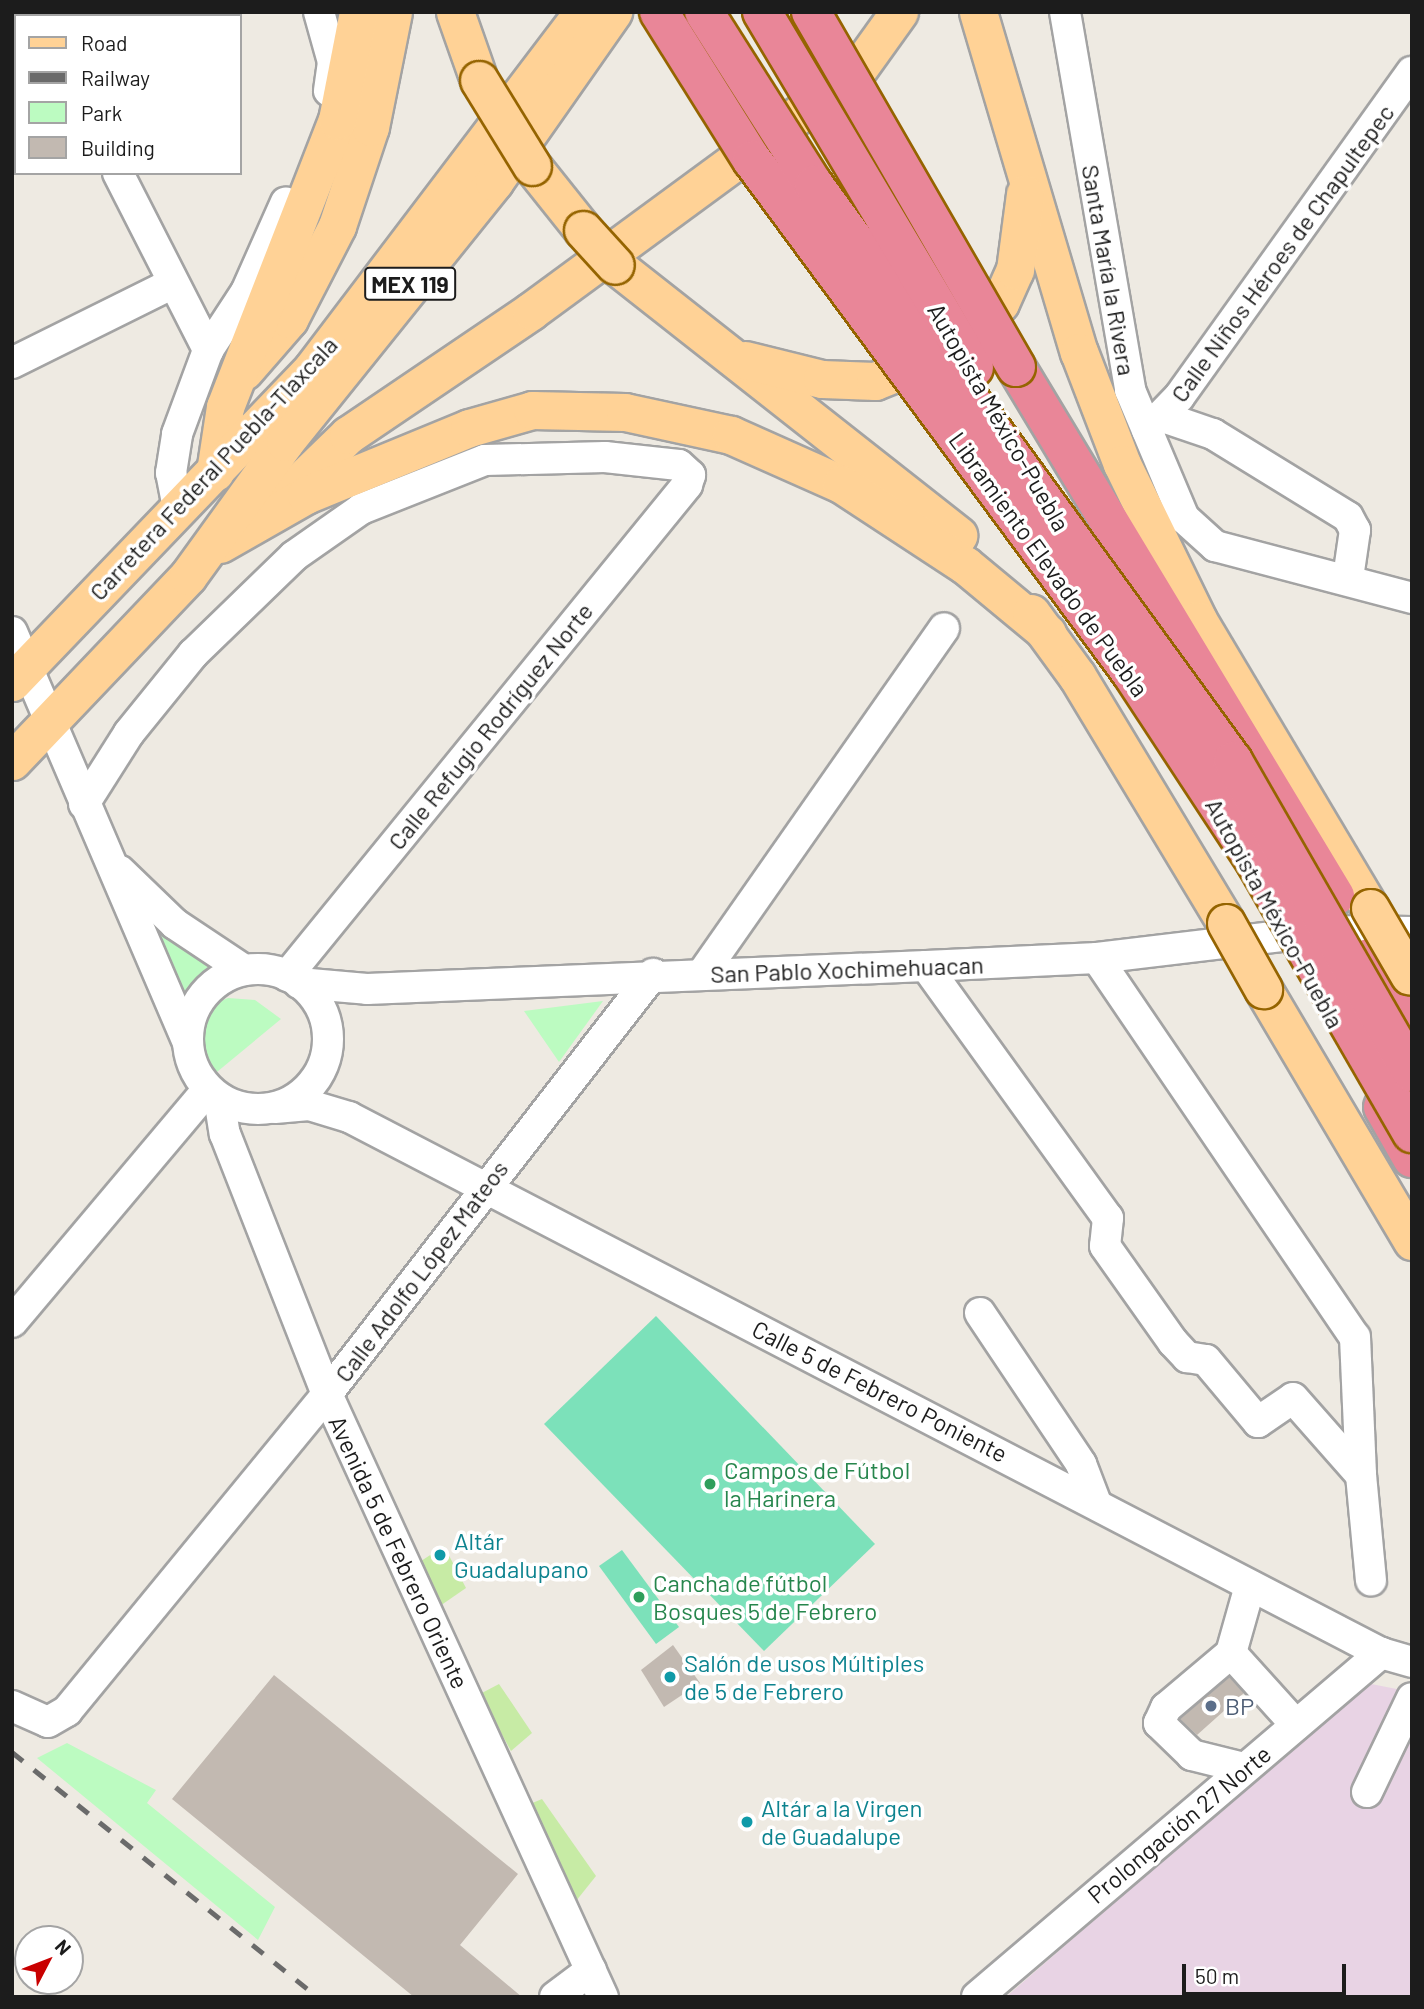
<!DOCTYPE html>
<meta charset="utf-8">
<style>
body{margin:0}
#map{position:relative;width:1424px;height:2009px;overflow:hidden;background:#eeeae2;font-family:Barlow,sans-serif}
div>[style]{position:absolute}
.industrial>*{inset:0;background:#e8d3e4}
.grass>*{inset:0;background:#c7eba5}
.park>*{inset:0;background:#bcfbc1}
.pitch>*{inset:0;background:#7ce1ba}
.building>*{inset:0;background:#c2b9b1}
.roads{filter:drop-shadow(2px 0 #a3a3a3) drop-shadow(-2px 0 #a3a3a3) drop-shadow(0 2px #a3a3a3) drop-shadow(0 -2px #a3a3a3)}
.minor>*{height:30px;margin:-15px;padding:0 15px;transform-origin:15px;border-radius:15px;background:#fff}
.minor>.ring{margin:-15px;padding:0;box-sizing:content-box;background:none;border:30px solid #fff;border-radius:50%}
.major>*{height:37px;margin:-18.5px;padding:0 18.5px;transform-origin:18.5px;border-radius:18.5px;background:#ffd296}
.highway>*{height:38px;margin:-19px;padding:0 19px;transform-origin:19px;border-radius:19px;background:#e98698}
.rail>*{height:5px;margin-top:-2.5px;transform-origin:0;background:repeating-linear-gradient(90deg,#6a6a6a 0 14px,transparent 0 28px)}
.bridges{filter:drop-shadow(2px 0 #956400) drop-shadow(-2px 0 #956400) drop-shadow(0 2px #956400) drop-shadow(0 -2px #956400)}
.major-bridge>*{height:37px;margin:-18.5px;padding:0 18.5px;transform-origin:18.5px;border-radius:18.5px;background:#ffd296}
.highway-bridge>*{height:38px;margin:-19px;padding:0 19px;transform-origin:19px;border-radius:19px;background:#e98698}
.dots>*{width:19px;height:19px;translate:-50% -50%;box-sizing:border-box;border:4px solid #fff;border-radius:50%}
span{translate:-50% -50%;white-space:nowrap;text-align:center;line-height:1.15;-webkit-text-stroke:7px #fff;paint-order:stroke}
.shield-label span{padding:2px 5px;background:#fff;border:2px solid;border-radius:5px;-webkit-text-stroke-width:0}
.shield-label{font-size:23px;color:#1c1c1c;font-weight:700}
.street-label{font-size:24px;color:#1c1c1c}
.leisure-label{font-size:24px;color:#27864d}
.left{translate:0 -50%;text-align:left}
.culture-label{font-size:24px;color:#0d838f}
.service-label{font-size:24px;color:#4e5e75}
.frame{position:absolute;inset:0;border:14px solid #1c1c1c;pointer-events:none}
.legend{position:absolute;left:14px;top:14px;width:228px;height:161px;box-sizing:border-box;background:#fff;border:2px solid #a4a4a4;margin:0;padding:9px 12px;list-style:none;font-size:21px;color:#1c1c1c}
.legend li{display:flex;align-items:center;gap:14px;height:35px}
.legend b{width:35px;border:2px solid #a4a4a4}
.north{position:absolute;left:14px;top:1925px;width:70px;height:70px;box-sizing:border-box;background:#fff;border:2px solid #a4a4a4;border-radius:50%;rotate:48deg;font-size:19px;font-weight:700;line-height:28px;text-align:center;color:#1c1c1c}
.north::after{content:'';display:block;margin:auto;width:24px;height:32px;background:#c90000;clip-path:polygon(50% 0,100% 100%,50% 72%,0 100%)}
.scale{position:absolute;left:1182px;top:1964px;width:164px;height:32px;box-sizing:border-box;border:4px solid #1c1c1c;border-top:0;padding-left:9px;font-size:21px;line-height:24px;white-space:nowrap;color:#1c1c1c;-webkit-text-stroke:5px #fff;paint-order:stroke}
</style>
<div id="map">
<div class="industrial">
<div style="clip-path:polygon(1366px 1683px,1412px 1692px,1412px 1997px,1006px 1997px)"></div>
</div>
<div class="grass">
<div style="clip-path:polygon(444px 1546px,466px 1588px,437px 1608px,418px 1563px)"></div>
<div style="clip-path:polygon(499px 1684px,532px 1733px,511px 1751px,480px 1694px)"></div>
<div style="clip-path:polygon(542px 1799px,596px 1876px,576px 1901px,530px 1804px)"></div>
</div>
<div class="park">
<div style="clip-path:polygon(150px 913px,218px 977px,175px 1006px,138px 920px)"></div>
<div style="clip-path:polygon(228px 998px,255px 1000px,281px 1019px,206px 1081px,196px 1066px,192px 1029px,197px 1011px)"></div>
<div style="clip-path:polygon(603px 1001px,559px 1062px,524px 1011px)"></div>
<div style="clip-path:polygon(67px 1743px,156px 1790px,147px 1803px,275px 1907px,258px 1940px,37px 1758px)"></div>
</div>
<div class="pitch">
<div style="clip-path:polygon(656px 1316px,875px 1544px,764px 1651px,544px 1424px)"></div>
<div style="clip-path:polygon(622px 1550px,679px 1627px,656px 1644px,599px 1566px)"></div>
</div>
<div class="building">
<div style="clip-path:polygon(673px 1645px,700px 1683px,664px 1707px,641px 1670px)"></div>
<div style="clip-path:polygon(274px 1675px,518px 1874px,460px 1945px,522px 1997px,414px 1997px,172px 1799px)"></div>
<div style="clip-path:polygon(1229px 1677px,1244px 1693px,1197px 1735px,1180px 1719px)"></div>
</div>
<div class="roads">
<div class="minor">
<div style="left:36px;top:12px;width:4px;rotate:63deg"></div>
<div style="left:319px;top:12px;width:52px;rotate:74.4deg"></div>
<div style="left:333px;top:62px;width:29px;rotate:98deg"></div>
<div style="left:1065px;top:12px;width:384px;rotate:80.2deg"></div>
<div style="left:1130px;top:390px;width:139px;rotate:67.1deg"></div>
<div style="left:1184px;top:518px;width:42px;rotate:42.1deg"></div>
<div style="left:1215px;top:546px;width:204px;rotate:14.8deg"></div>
<div style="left:118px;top:173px;width:199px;rotate:63deg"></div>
<div style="left:12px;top:363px;width:180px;rotate:-26.4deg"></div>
<div style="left:1163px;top:417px;width:53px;rotate:18.8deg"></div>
<div style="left:1213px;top:434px;width:158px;rotate:31.6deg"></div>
<div style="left:1348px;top:517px;width:15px;rotate:62deg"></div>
<div style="left:1355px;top:530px;width:49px;rotate:98.3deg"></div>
<div style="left:1147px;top:430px;width:46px;rotate:-45.9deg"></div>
<div style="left:1179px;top:397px;width:400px;rotate:-54.4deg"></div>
<div style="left:178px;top:508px;width:36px;rotate:-101deg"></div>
<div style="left:171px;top:473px;width:39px;rotate:-81deg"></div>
<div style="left:177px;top:434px;width:90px;rotate:-69.7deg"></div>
<div style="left:208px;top:350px;width:69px;rotate:-56.8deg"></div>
<div style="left:246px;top:292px;width:98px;rotate:-66deg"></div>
<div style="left:12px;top:632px;width:445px;rotate:66.8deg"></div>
<div style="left:84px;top:804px;width:84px;rotate:-57.6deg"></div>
<div style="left:129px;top:733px;width:102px;rotate:-51deg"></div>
<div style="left:193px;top:654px;width:141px;rotate:-44.1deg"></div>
<div style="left:294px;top:556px;width:82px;rotate:-35deg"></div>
<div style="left:361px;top:509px;width:133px;rotate:-21.6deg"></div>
<div style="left:485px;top:460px;width:120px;rotate:-1.4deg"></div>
<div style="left:605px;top:457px;width:74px;rotate:6.2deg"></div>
<div style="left:679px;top:465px;width:15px;rotate:42deg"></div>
<div style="left:690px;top:475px;width:10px;rotate:107deg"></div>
<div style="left:687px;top:485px;width:633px;rotate:129.17deg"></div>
<div style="left:120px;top:871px;width:76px;rotate:43.9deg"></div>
<div style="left:175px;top:924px;width:83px;rotate:33.7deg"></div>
<div style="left:1097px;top:958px;width:458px;rotate:55.8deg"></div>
<div style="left:1355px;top:1337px;width:138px;rotate:87.5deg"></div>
<div style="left:926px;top:966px;width:311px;rotate:54.2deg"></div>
<div style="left:1108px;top:1218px;width:28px;rotate:96deg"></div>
<div style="left:1105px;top:1246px;width:118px;rotate:54.7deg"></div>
<div style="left:1173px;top:1342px;width:21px;rotate:47deg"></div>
<div style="left:1187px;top:1357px;width:19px;rotate:9deg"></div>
<div style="left:1206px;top:1360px;width:81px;rotate:50deg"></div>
<div style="left:1258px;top:1422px;width:42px;rotate:-34.4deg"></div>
<div style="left:1293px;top:1398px;width:103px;rotate:48.6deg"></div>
<div style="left:1361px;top:1475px;width:106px;rotate:84.6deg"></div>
<div class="ring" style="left:188px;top:969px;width:110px;height:110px"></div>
<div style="left:702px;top:974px;width:422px;rotate:-55deg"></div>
<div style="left:299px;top:983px;width:68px;rotate:5deg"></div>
<div style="left:367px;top:989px;width:559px;rotate:-2.36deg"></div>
<div style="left:926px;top:966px;width:171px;rotate:-2.7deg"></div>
<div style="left:1097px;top:958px;width:230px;rotate:-6.8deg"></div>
<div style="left:1325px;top:931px;width:87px;rotate:0.7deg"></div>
<div style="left:219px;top:1098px;width:36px;rotate:81deg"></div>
<div style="left:225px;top:1134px;width:279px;rotate:68.6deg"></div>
<div style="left:327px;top:1394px;width:663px;rotate:65.41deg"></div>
<div style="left:275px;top:1108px;width:34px;rotate:-5deg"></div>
<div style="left:309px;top:1105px;width:42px;rotate:16.7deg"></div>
<div style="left:349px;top:1117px;width:1163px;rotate:27.45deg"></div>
<div style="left:1381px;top:1653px;width:32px;rotate:16deg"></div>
<div style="left:980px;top:1313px;width:182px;rotate:56.2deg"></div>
<div style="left:1081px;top:1464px;width:40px;rotate:69deg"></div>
<div style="left:12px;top:1322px;width:304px;rotate:-49.9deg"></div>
<div style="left:1231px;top:1653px;width:97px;rotate:47.9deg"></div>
<div style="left:12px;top:1706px;width:39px;rotate:24deg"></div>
<div style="left:48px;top:1722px;width:22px;rotate:-30deg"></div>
<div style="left:67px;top:1711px;width:410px;rotate:-50.6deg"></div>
<div style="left:327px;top:1394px;width:532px;rotate:-52.18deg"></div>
<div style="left:1244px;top:1768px;width:54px;rotate:-166deg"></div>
<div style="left:1192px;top:1755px;width:46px;rotate:-135.9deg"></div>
<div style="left:1159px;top:1723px;width:17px;rotate:-65deg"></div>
<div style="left:1166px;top:1708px;width:85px;rotate:-40.2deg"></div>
<div style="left:1231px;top:1653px;width:70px;rotate:-74.2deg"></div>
<div style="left:1367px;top:1792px;width:104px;rotate:-64.4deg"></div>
<div style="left:555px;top:1997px;width:45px;rotate:-36.9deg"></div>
<div style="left:977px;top:1997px;width:531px;rotate:-40.41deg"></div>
</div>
<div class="major">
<div style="left:455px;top:12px;width:72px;rotate:70.6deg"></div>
<div style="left:978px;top:12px;width:355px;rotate:73.5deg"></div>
<div style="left:1079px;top:352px;width:120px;rotate:69deg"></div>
<div style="left:1122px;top:464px;width:174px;rotate:64deg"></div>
<div style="left:1198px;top:620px;width:335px;rotate:59.2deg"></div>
<div style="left:532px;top:166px;width:82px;rotate:51.4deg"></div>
<div style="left:615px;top:265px;width:437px;rotate:38.2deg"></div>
<div style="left:745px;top:360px;width:79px;rotate:13.9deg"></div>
<div style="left:822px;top:379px;width:53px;rotate:2.2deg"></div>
<div style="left:875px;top:381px;width:81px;rotate:-21.8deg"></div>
<div style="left:950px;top:351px;width:69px;rotate:-43.8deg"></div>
<div style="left:1000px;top:303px;width:36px;rotate:-66deg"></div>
<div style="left:1015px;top:270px;width:77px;rotate:-82.5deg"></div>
<div style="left:244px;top:371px;width:69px;rotate:-49.1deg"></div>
<div style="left:289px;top:319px;width:105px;rotate:-62.7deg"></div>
<div style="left:337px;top:226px;width:104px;rotate:-71.6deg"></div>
<div style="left:370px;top:127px;width:117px;rotate:-78.7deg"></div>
<div style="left:215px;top:472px;width:66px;rotate:-81.3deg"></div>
<div style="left:225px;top:407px;width:308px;rotate:-68.7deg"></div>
<div style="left:337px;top:120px;width:110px;rotate:-79deg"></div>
<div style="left:285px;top:496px;width:88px;rotate:-44.1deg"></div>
<div style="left:348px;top:435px;width:221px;rotate:-34.1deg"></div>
<div style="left:531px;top:311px;width:403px;rotate:-36.3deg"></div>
<div style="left:856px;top:72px;width:74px;rotate:-54.4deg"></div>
<div style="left:220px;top:544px;width:99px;rotate:-29.7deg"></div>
<div style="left:306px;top:495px;width:176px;rotate:-22.3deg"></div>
<div style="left:469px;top:428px;width:66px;rotate:-15.9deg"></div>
<div style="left:532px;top:410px;width:93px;rotate:1.2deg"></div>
<div style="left:625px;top:412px;width:108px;rotate:12.2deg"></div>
<div style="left:731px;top:435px;width:120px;rotate:24deg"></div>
<div style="left:841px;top:484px;width:148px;rotate:33.2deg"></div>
<div style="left:965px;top:565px;width:107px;rotate:39.7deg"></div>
<div style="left:1031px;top:613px;width:78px;rotate:53.9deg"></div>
<div style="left:1077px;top:676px;width:288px;rotate:58.9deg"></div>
<div style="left:12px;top:682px;width:434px;rotate:-46.2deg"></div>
<div style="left:312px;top:369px;width:448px;rotate:-52.8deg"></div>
<div style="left:12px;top:761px;width:255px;rotate:-46.4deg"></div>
<div style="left:188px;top:576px;width:165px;rotate:-54.1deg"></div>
<div style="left:285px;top:442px;width:334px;rotate:-51.2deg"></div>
<div style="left:494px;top:182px;width:208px;rotate:-55deg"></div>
<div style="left:1263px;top:989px;width:293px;rotate:59.4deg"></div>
</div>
<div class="highway">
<div style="left:1016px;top:367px;width:618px;rotate:58.91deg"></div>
<div style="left:1369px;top:958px;width:86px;rotate:60.2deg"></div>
<div style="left:1383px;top:1107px;width:59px;rotate:60.4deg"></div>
</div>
</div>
<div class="rail">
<div style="left:12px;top:1752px;width:392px;rotate:38.7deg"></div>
</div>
<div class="bridges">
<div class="major-bridge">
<div style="left:479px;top:80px;width:101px;rotate:58.4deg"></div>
<div style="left:583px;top:230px;width:47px;rotate:47.6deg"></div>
<div style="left:1370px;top:908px;width:78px;rotate:59.8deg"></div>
<div style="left:1226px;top:923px;width:76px;rotate:60.7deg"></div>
</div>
<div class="highway-bridge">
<div style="left:659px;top:12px;width:175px;rotate:57.9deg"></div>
<div style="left:752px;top:160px;width:639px;rotate:53.52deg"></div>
<div style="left:1132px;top:674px;width:226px;rotate:56.7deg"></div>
<div style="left:1256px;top:863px;width:312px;rotate:60deg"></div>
<div style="left:704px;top:12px;width:205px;rotate:57.6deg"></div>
<div style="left:814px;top:185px;width:712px;rotate:53.97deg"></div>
<div style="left:1233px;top:761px;width:359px;rotate:60.1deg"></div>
<div style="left:762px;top:12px;width:414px;rotate:59.2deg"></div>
<div style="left:811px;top:12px;width:410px;rotate:60deg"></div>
</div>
</div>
<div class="dots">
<div style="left:710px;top:1484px;background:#2e9e5b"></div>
<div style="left:440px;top:1555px;background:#0f9aa8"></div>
<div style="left:639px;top:1597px;background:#2e9e5b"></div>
<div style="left:670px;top:1677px;background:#0f9aa8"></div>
<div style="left:1211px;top:1706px;background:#5c6f8a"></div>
<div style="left:747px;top:1822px;background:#0f9aa8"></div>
</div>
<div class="shield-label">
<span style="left:410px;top:284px">MEX 119</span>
</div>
<div class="street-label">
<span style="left:1282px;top:253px;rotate:-54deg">Calle Niños Héroes de Chapultepec</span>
<span style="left:1109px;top:270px;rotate:80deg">Santa María la Rivera</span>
<span style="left:999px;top:417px;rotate:60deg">Autopista México-Puebla</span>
<span style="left:213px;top:468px;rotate:-47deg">Carretera Federal Puebla-Tlaxcala</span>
<span style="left:1049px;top:564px;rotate:54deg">Libramiento Elevado de Puebla</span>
<span style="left:490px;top:726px;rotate:-51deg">Calle Refugio Rodríguez Norte</span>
<span style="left:1275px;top:913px;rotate:61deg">Autopista México-Puebla</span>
<span style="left:847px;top:969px;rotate:-2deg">San Pablo Xochimehuacan</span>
<span style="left:421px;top:1271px;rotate:-53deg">Calle Adolfo López Mateos</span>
<span style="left:880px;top:1391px;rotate:27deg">Calle 5 de Febrero Poniente</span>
<span style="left:399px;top:1552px;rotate:65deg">Avenida 5 de Febrero Oriente</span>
<span style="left:1179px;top:1824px;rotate:-40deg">Prolongación 27 Norte</span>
</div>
<div class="leisure-label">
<span class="left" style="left:724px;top:1484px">Campos de Fútbol<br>la Harinera</span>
<span class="left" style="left:653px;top:1597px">Cancha de fútbol<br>Bosques 5 de Febrero</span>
</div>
<div class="culture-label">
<span class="left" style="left:454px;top:1555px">Altár<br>Guadalupano</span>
<span class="left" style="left:684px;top:1677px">Salón de usos Múltiples<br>de 5 de Febrero</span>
<span class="left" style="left:761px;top:1822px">Altár a la Virgen<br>de Guadalupe</span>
</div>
<div class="service-label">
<span class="left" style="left:1225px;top:1706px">BP</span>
</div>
<div class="frame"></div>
<ul class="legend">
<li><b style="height:9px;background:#ffd296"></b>Road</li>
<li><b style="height:9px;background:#6a6a6a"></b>Railway</li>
<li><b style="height:19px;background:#bcfbc1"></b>Park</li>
<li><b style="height:19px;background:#c2b9b1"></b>Building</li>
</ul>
<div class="north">N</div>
<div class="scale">50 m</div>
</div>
